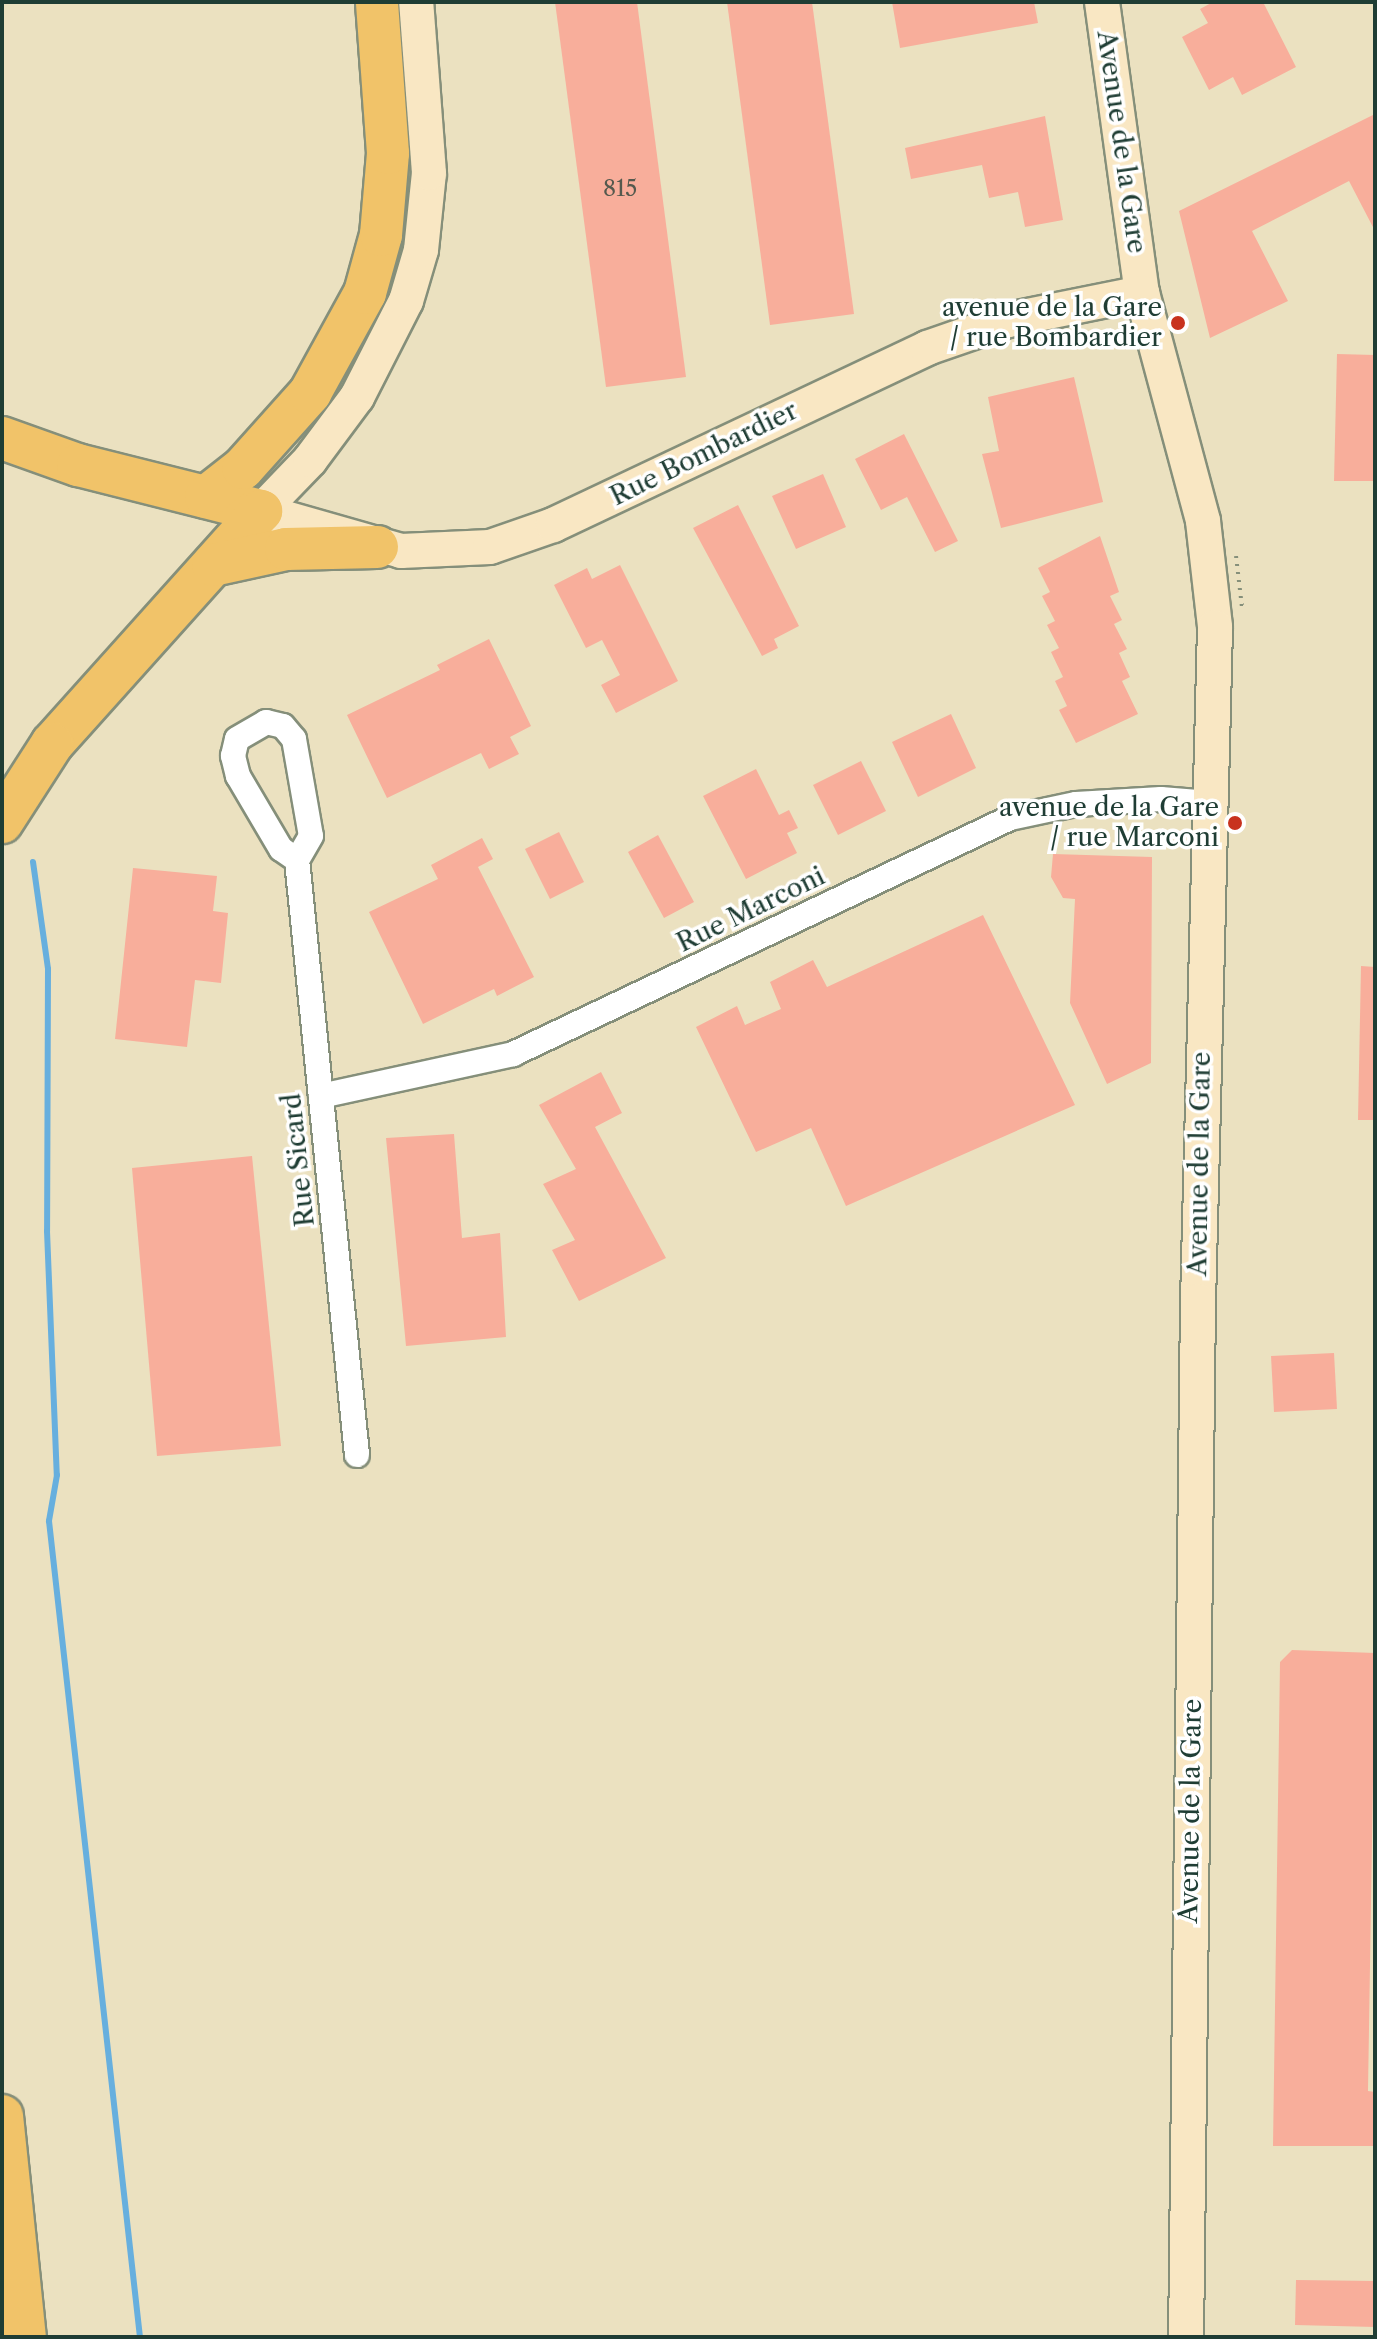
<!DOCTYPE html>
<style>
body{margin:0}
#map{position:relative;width:1377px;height:2339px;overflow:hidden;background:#ebe1c0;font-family:"Libre Caslon Text",serif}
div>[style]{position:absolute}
.stream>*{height:6px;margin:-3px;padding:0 3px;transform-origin:3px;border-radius:3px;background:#67afde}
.building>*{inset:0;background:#f8ae9b}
.path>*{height:4px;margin-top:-2px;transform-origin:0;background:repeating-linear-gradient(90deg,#858f7a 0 2px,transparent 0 8px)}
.roads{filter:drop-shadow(2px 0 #858f7a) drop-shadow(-2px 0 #858f7a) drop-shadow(0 2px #858f7a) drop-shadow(0 -2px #858f7a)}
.street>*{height:24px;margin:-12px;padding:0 12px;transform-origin:12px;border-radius:12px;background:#fff}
.secondary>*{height:34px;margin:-17px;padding:0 17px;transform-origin:17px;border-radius:17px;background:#f9e7c3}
.highway>*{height:42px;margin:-21px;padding:0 21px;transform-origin:21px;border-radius:21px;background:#f1c369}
.dots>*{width:22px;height:22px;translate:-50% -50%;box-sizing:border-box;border:4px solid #fff;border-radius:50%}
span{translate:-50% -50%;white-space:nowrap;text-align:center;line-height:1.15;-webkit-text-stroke:7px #fff;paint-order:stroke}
.number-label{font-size:22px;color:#55594e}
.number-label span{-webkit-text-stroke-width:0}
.street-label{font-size:26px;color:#1f3d34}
.poi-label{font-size:26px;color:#1f3d34}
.right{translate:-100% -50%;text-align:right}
.frame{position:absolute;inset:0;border:4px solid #1f3d34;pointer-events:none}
</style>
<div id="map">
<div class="stream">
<div style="left:33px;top:862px;width:108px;rotate:82deg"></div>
<div style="left:48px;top:969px;width:262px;rotate:90.2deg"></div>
<div style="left:47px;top:1231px;width:244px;rotate:87.7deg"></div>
<div style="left:57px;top:1475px;width:47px;rotate:99.9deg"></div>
<div style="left:49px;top:1521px;width:821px;rotate:83.64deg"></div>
</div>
<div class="building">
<div style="clip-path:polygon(555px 2px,637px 2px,686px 377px,606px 387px)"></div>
<div style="clip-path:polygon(727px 2px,812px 2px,854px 314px,770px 325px)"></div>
<div style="clip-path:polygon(892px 2px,1034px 2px,1038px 23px,900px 48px)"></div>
<div style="clip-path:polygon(1213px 2px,1263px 2px,1296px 67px,1242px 95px,1233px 77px,1209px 90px,1182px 37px,1208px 23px,1200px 9px)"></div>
<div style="clip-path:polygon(1375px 114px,1375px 231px,1349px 181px,1252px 231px,1288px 301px,1210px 338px,1179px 211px)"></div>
<div style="clip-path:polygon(1045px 116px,1063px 220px,1025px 227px,1018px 192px,989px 198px,982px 165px,911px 179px,905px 148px)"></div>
<div style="clip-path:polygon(1337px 354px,1375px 355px,1375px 481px,1334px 481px)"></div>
<div style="clip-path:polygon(1074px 377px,1103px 502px,1001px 528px,982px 454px,999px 451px,988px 397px)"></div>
<div style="clip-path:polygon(904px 434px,958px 541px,935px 552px,907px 497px,881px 510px,855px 459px)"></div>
<div style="clip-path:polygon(823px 474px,846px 527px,796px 549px,772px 496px)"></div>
<div style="clip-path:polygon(738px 505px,799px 626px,774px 639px,778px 648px,762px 656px,693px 528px)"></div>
<div style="clip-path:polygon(1100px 536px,1119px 592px,1110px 596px,1122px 620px,1114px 624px,1127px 649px,1119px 653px,1130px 677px,1122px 681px,1138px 714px,1076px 743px,1059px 710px,1067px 706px,1055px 681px,1063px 677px,1051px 652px,1059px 648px,1047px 625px,1055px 621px,1042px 596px,1050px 592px,1038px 568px)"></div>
<div style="clip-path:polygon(620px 565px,678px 681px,616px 713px,601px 685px,620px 675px,602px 640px,586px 648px,554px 585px,587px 568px,592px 579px)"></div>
<div style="clip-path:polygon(489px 639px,531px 726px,510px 737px,519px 754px,489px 769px,481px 753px,387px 798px,347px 715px,440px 670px,437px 665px)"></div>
<div style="clip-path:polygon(951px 714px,976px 768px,918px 797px,892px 742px)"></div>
<div style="clip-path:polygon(861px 761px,886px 811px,838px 835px,813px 785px)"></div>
<div style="clip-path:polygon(756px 769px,779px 815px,789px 810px,798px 828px,787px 833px,797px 853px,746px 879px,703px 796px)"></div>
<div style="clip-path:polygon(559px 832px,584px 882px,550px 899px,525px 849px)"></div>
<div style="clip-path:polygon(658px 835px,694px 902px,664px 918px,628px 852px)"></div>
<div style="clip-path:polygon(482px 838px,493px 859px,478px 867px,534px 977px,497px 996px,494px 989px,423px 1024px,369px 912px,438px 879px,431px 865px)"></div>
<div style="clip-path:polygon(1053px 854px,1152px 857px,1151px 1063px,1107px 1084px,1070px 1003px,1075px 899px,1063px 898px,1051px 877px)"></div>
<div style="clip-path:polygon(133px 868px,217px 876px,213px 911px,228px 913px,221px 983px,195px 980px,187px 1047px,115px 1039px)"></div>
<div style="clip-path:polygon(983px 915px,1075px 1105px,846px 1206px,811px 1128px,756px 1152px,696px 1027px,737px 1006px,745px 1025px,781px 1009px,770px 982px,813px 960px,827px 987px)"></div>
<div style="clip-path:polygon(1361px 966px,1375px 967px,1375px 1120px,1358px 1120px)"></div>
<div style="clip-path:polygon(601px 1072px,622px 1113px,595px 1127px,666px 1258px,579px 1301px,552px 1250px,575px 1240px,543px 1184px,576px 1169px,539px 1105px)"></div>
<div style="clip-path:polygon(454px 1134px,462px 1238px,500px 1233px,506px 1337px,406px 1346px,386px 1138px)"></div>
<div style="clip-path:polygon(252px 1156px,281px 1446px,157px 1456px,132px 1168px)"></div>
<div style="clip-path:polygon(1334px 1353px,1337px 1409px,1274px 1412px,1271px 1356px)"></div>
<div style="clip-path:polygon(1292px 1650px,1375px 1653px,1368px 2091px,1375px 2092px,1375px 2146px,1273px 2146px,1280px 1662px)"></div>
<div style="clip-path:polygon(1296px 2280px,1375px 2281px,1375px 2327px,1295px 2325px)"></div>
</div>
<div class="path">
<div style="left:1236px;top:556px;width:51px;rotate:83.3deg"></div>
</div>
<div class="roads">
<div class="street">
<div style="left:297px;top:860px;width:19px;rotate:-145deg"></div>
<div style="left:281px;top:849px;width:85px;rotate:-120.5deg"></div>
<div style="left:238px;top:776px;width:21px;rotate:-104deg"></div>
<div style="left:233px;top:756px;width:17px;rotate:-77deg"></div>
<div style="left:237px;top:739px;width:34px;rotate:-30deg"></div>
<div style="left:266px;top:722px;width:17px;rotate:13deg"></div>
<div style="left:283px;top:726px;width:17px;rotate:50deg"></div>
<div style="left:294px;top:739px;width:98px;rotate:80.1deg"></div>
<div style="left:311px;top:836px;width:28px;rotate:120deg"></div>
<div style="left:297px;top:860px;width:598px;rotate:84.24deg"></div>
<div style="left:321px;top:1096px;width:197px;rotate:-12.3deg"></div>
<div style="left:513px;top:1054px;width:550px;rotate:-25.4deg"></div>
<div style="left:1010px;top:818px;width:67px;rotate:-12deg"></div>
<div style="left:1076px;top:804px;width:85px;rotate:-3.4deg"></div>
<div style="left:1161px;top:799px;width:49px;rotate:4.7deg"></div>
</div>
<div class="secondary">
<div style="left:1102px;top:2px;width:294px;rotate:82.2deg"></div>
<div style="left:1142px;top:293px;width:236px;rotate:75deg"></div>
<div style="left:1203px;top:521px;width:107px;rotate:83.5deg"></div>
<div style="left:1215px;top:627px;width:674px;rotate:91.44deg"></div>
<div style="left:1198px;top:1301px;width:1036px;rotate:90.66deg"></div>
<div style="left:261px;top:511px;width:146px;rotate:15.9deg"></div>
<div style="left:401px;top:551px;width:89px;rotate:-2.6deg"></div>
<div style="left:490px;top:547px;width:67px;rotate:-19.2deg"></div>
<div style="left:553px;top:525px;width:414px;rotate:-25.3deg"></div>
<div style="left:927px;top:348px;width:86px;rotate:-19.1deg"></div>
<div style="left:1008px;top:320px;width:137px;rotate:-11.4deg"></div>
<div style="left:261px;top:511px;width:71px;rotate:-46.1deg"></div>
<div style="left:310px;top:460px;width:79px;rotate:-53.3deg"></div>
<div style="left:357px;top:397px;width:108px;rotate:-63deg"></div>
<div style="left:406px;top:301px;width:53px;rotate:-73.6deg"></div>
<div style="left:421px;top:250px;width:77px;rotate:-84.1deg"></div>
<div style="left:429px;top:173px;width:171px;rotate:-94.3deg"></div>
</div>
<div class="highway">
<div style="left:2px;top:438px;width:81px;rotate:19.6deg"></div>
<div style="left:78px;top:465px;width:189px;rotate:14.1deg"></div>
<div style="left:261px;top:511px;width:313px;rotate:131.9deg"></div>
<div style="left:52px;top:744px;width:93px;rotate:122.7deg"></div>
<div style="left:206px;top:497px;width:47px;rotate:-38.1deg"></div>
<div style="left:243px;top:468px;width:101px;rotate:-48.2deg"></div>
<div style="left:310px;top:393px;width:114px;rotate:-61.2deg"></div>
<div style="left:365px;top:293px;width:60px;rotate:-74.6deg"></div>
<div style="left:381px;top:235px;width:82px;rotate:-85.1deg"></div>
<div style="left:388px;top:153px;width:151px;rotate:-94.2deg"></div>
<div style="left:213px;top:565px;width:75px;rotate:-12.4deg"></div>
<div style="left:286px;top:549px;width:91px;rotate:-1.3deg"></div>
<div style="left:2px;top:2116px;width:222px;rotate:84.1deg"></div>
</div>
</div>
<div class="dots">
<div style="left:1178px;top:323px;background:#c8321e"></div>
<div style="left:1235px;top:823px;background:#c8321e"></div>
</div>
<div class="number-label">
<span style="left:620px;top:189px">815</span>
</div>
<div class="street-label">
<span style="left:1121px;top:142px;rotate:82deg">Avenue de la Gare</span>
<span style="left:704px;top:454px;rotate:-26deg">Rue Bombardier</span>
<span style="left:751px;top:910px;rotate:-26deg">Rue Marconi</span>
<span style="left:299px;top:1160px;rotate:-96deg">Rue Sicard</span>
<span style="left:1200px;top:1164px;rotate:-89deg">Avenue de la Gare</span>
<span style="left:1191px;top:1811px;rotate:-89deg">Avenue de la Gare</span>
</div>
<div class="poi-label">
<span class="right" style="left:1162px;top:323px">avenue de la Gare<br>/ rue Bombardier</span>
<span class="right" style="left:1219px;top:823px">avenue de la Gare<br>/ rue Marconi</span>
</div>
<div class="frame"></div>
</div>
